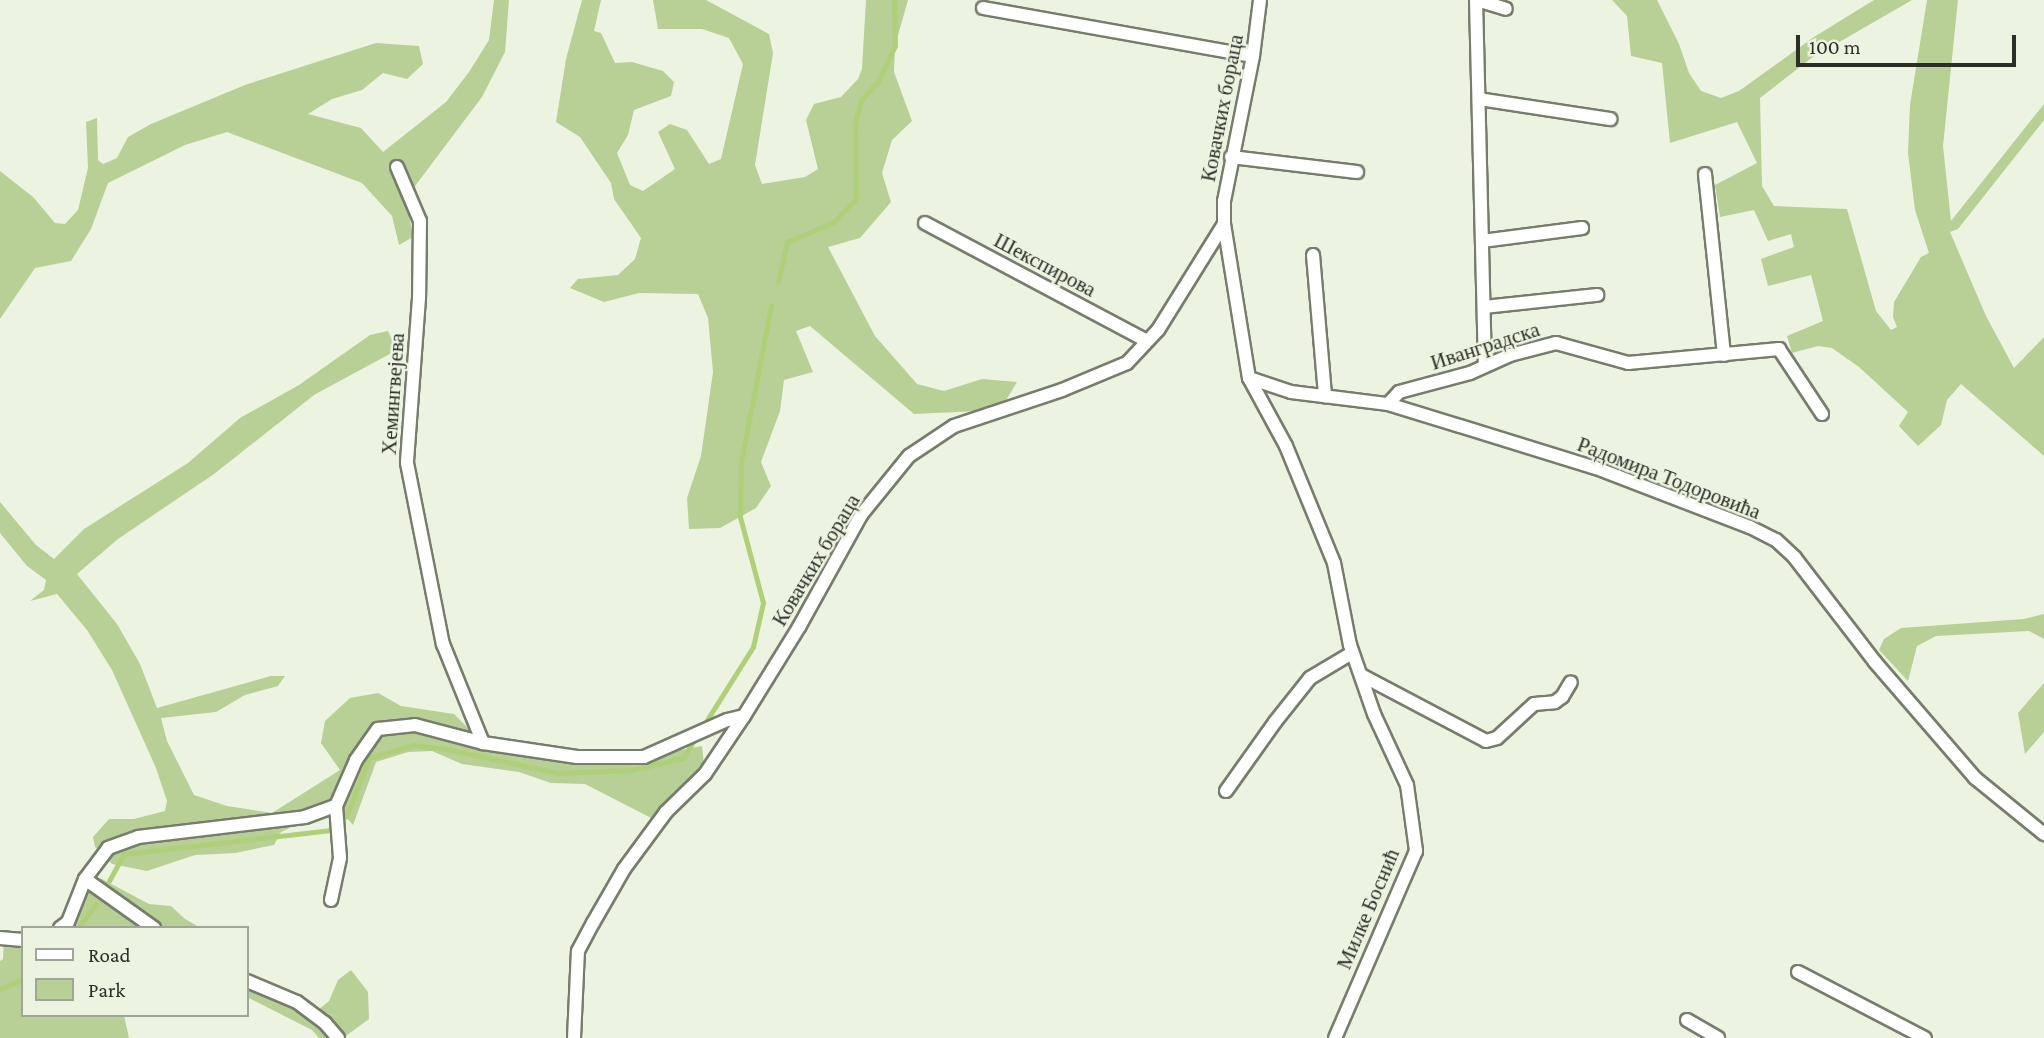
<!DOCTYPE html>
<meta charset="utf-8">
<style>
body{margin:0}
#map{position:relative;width:2044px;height:1038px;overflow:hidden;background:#ecf4e1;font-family:"Crimson Pro",serif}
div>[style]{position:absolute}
.green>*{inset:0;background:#b8cf95}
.stream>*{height:4.5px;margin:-2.25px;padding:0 2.25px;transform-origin:2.25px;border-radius:2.25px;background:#afd079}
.roads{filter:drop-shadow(2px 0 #767d6c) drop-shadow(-2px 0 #767d6c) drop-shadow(0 2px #767d6c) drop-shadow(0 -2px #767d6c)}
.street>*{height:12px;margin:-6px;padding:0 6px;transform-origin:6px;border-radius:6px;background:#fff}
span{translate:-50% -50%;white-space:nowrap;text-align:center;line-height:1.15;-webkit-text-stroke:5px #ecf4e1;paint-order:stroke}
.street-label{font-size:21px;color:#2c2f28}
.legend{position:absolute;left:21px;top:926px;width:228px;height:91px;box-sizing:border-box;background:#ecf4e1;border:2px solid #9fa597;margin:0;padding:9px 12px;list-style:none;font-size:21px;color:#2c2f28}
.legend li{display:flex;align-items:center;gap:14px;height:35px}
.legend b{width:35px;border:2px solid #9fa597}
.scale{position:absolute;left:1796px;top:35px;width:220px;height:32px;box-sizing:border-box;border:4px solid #2c2f28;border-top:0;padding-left:9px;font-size:21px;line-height:24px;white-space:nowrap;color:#2c2f28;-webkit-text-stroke:5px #ecf4e1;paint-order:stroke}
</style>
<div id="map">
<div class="green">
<div style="clip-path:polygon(494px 0,509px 0,505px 52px,482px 97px,406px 198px,413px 237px,399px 245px,392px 216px,362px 183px,227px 132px,185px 145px,108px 183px,91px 229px,71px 261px,35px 268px,0 319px,0 171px,33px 197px,55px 223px,65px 224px,78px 210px,88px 168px,86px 122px,97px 118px,98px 160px,103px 164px,117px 158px,128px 137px,151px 124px,245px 85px,376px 43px,419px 46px,423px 64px,407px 79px,383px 73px,362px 90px,332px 99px,308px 114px,361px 128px,383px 152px,446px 102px,469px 72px,489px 40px)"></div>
<div style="clip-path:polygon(582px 0,601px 0,594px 31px,601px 33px,615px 63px,632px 62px,663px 71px,674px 82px,671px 96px,634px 110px,628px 135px,617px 153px,630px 185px,643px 191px,675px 169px,658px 132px,670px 124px,687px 130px,709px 164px,721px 159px,743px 64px,729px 38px,702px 29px,658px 29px,653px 0,706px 0,769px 34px,773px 53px,755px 165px,762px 184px,805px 177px,818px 169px,806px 120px,814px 104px,841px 97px,858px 79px,862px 69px,866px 0,908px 0,895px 46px,894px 72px,912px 121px,892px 140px,882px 173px,891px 202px,860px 238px,828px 247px,875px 336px,917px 384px,944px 391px,982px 379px,1017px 382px,1000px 410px,914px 414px,810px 326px,796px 331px,813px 372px,784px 380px,780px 411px,761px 462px,771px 486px,756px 508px,720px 528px,689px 529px,687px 498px,701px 456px,713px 372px,708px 318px,698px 294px,639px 293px,604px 302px,570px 288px,578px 279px,618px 275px,635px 259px,641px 238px,614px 199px,611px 183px,580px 137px,556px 122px,566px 59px)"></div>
<div style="clip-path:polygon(1612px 0,1657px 0,1679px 44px,1689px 73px,1701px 91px,1721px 98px,1739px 91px,1814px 37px,1874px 0,1912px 0,1810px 59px,1760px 98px,1762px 186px,1774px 206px,1847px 209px,1876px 311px,1891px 330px,1897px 327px,1893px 317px,1894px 302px,1921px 257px,1929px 253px,1915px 210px,1908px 153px,1910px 105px,1927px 0,1958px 0,1943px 146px,1951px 221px,2044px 104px,2044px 120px,1958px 229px,1950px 232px,1986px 316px,2014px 368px,2044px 337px,2044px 456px,1961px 384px,1947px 400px,1941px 425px,1918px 446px,1899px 426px,1908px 412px,1859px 367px,1832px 348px,1818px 346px,1792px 353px,1787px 336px,1823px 321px,1811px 275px,1768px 286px,1761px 259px,1794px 247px,1791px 234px,1768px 241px,1754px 210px,1720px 217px,1715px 185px,1757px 163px,1737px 122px,1670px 143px,1662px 63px,1631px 56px,1627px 16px)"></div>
<div style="clip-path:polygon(388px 331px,397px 350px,314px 395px,214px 474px,118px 539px,77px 574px,117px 624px,140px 664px,157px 708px,271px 676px,285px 676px,278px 686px,245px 695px,216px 712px,161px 718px,167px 741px,194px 795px,227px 806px,272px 813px,340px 770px,321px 743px,325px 721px,350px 698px,378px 693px,401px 706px,454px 714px,483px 743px,644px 757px,702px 746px,705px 774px,659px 822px,585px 784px,551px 783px,519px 772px,462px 764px,432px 751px,408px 752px,376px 762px,353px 825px,336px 806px,281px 832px,274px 845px,235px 853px,195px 855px,147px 871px,112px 864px,95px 847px,93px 837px,109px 819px,134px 819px,165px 811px,167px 801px,156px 768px,112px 670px,87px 630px,57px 594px,30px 601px,44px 590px,46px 580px,27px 566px,0 533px,0 502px,36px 545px,54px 559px,84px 529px,188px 463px,240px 418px,299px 385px,370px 335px)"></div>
<div style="clip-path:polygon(2044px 614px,2044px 639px,2029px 631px,1936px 636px,1917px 646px,1908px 681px,1879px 650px,1884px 639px,1901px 628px,2024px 619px)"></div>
<div style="clip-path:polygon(2044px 683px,2044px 732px,2025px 754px,2018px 713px)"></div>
<div style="clip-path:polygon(85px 879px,102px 879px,149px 904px,171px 906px,185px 919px,201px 928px,60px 928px)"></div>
<div style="clip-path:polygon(4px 939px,23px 940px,23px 1015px,124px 1015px,129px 1038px,0 1038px,0 961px,3px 959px)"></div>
<div style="clip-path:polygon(351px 970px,368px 992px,369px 1019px,343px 1038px,319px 1038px,312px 1030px,247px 997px,247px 981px,313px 1014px,329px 1001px,338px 980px)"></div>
</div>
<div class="stream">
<div style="left:778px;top:282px;width:41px;rotate:-77.3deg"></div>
<div style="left:787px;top:242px;width:51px;rotate:-23.1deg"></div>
<div style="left:834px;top:222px;width:32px;rotate:-46deg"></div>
<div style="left:856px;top:199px;width:76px;rotate:-90.8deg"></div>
<div style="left:855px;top:123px;width:24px;rotate:-75deg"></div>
<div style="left:861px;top:100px;width:25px;rotate:-47deg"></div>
<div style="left:878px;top:82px;width:40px;rotate:-65deg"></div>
<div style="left:895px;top:46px;width:46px;rotate:-91.2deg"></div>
<div style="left:702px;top:728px;width:96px;rotate:-57.8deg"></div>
<div style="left:753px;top:647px;width:45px;rotate:-77.2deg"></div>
<div style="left:763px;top:603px;width:89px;rotate:-105deg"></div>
<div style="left:740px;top:517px;width:55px;rotate:-89deg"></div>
<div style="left:741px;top:462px;width:159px;rotate:-79.1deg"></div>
<div style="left:109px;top:881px;width:31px;rotate:-61deg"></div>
<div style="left:124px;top:854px;width:208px;rotate:-6.6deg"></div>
<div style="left:331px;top:830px;width:22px;rotate:-43deg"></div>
<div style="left:347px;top:815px;width:61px;rotate:-68.9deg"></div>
<div style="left:369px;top:758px;width:47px;rotate:-16.1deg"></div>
<div style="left:414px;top:745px;width:34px;rotate:7deg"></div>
<div style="left:448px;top:749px;width:113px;rotate:12.3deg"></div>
<div style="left:558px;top:773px;width:73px;rotate:-2.4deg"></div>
<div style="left:631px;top:770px;width:53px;rotate:-13deg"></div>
<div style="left:683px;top:758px;width:22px;rotate:-58deg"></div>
<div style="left:78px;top:928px;width:30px;rotate:-53deg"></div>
<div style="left:0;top:989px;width:25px;rotate:-23deg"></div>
</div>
<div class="roads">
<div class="street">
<div style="left:1260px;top:0;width:56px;rotate:97.1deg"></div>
<div style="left:1253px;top:56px;width:148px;rotate:101.3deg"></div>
<div style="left:1224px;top:201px;width:23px;rotate:90deg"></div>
<div style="left:1224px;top:224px;width:156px;rotate:80.8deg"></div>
<div style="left:1249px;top:378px;width:77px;rotate:61.4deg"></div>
<div style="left:1286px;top:446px;width:126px;rotate:67.7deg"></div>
<div style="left:1334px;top:563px;width:84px;rotate:79deg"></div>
<div style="left:1350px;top:645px;width:73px;rotate:70.8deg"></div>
<div style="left:1374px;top:714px;width:78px;rotate:65.1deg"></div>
<div style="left:1407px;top:785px;width:67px;rotate:82.2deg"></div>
<div style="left:1416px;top:851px;width:204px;rotate:113.4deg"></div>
<div style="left:1476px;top:0;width:366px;rotate:88.6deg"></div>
<div style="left:1477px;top:0;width:30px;rotate:17deg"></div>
<div style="left:983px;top:8px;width:274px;rotate:10.1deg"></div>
<div style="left:1479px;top:99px;width:133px;rotate:8.7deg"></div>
<div style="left:1231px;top:157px;width:127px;rotate:6.8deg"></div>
<div style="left:397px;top:167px;width:59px;rotate:66.9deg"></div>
<div style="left:420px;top:221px;width:77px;rotate:90.7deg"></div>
<div style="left:419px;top:298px;width:165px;rotate:94.2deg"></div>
<div style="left:407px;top:463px;width:185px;rotate:78.8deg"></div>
<div style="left:443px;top:644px;width:107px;rotate:68deg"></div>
<div style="left:1705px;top:174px;width:182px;rotate:84deg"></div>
<div style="left:925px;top:223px;width:251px;rotate:28deg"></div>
<div style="left:1482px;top:241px;width:101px;rotate:-7.4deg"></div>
<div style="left:1313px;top:255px;width:142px;rotate:85.1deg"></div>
<div style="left:1484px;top:307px;width:114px;rotate:-6.1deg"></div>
<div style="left:1249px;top:378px;width:44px;rotate:18.4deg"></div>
<div style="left:1291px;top:392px;width:98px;rotate:7.1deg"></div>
<div style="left:1388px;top:404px;width:75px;rotate:17deg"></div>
<div style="left:1460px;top:426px;width:142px;rotate:17.2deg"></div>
<div style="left:1596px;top:468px;width:165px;rotate:21deg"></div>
<div style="left:1750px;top:527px;width:29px;rotate:27deg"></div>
<div style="left:1776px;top:540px;width:26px;rotate:43deg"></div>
<div style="left:1795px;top:558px;width:131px;rotate:52.4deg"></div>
<div style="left:1875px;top:662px;width:153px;rotate:49.2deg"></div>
<div style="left:1975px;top:778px;width:89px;rotate:39.1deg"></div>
<div style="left:1388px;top:404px;width:16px;rotate:-47deg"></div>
<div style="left:1399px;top:392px;width:73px;rotate:-15deg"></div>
<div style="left:1470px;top:373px;width:44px;rotate:-24.2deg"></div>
<div style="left:1510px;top:355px;width:48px;rotate:-14.6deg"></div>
<div style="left:1556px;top:343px;width:75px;rotate:15.5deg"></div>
<div style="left:1628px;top:363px;width:152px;rotate:-5.3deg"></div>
<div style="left:1779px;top:349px;width:78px;rotate:56.5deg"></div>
<div style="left:1361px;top:675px;width:141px;rotate:27.8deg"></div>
<div style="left:1486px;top:741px;width:11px;rotate:-15deg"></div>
<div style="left:1497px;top:738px;width:50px;rotate:-42.6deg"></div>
<div style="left:1534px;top:704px;width:21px;rotate:-5deg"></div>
<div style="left:1555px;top:702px;width:9px;rotate:-36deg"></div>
<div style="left:1562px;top:697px;width:17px;rotate:-59deg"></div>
<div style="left:1226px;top:791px;width:85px;rotate:-54.6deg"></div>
<div style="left:1275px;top:722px;width:56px;rotate:-51.5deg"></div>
<div style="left:1310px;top:678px;width:49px;rotate:-30.8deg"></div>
<div style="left:85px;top:879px;width:85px;rotate:35.4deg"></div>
<div style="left:331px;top:900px;width:43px;rotate:-77.9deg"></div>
<div style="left:340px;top:858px;width:52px;rotate:-94.4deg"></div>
<div style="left:60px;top:928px;width:10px;rotate:-37deg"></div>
<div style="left:68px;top:922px;width:46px;rotate:-68.4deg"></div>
<div style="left:85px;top:879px;width:39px;rotate:-53deg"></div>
<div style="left:108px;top:848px;width:32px;rotate:-20deg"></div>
<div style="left:138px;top:837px;width:168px;rotate:-6.8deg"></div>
<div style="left:305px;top:817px;width:33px;rotate:-20deg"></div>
<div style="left:336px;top:806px;width:50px;rotate:-66.5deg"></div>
<div style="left:356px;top:760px;width:38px;rotate:-55deg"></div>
<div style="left:378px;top:729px;width:37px;rotate:-6deg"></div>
<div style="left:415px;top:725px;width:70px;rotate:14.8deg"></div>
<div style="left:483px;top:743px;width:95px;rotate:8.5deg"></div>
<div style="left:577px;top:757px;width:67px"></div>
<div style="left:644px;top:757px;width:91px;rotate:-24deg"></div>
<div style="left:727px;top:720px;width:17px;rotate:-13deg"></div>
<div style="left:0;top:938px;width:23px;rotate:5deg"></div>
<div style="left:1798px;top:972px;width:143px;rotate:27.5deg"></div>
<div style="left:247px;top:981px;width:54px;rotate:22.8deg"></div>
<div style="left:297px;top:1002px;width:35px;rotate:37deg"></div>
<div style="left:325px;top:1023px;width:20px;rotate:49deg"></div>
<div style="left:1687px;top:1020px;width:36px;rotate:30deg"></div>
<div style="left:574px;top:1038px;width:87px;rotate:-87.4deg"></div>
<div style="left:578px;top:951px;width:32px;rotate:-62deg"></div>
<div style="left:593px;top:923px;width:62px;rotate:-60.1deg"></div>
<div style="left:624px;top:869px;width:71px;rotate:-53.6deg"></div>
<div style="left:666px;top:812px;width:54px;rotate:-44.3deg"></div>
<div style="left:705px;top:774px;width:70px;rotate:-56.1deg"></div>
<div style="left:744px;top:716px;width:105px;rotate:-58.3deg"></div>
<div style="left:799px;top:627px;width:128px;rotate:-61deg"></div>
<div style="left:861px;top:515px;width:76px;rotate:-50.9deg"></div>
<div style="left:909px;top:456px;width:54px;rotate:-33.7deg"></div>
<div style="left:954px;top:426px;width:114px;rotate:-18.4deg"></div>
<div style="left:1062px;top:390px;width:70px;rotate:-22.6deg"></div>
<div style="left:1127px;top:363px;width:45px;rotate:-46.8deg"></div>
<div style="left:1158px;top:330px;width:125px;rotate:-58.1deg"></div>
</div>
</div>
<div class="street-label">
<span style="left:1222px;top:108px;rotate:-79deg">Ковачких бораца</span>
<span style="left:1045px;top:265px;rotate:28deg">Шекспирова</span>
<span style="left:1485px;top:346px;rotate:-18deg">Иванградска</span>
<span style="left:393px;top:394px;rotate:-86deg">Хемингвејева</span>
<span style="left:1669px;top:478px;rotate:21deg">Радомира Тодоровића</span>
<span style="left:816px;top:560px;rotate:-59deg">Ковачких бораца</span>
<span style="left:1368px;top:909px;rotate:-67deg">Милке Боснић</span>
</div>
<ul class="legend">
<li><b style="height:9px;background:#fff"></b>Road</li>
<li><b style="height:19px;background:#b8cf95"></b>Park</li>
</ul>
<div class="scale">100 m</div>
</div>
